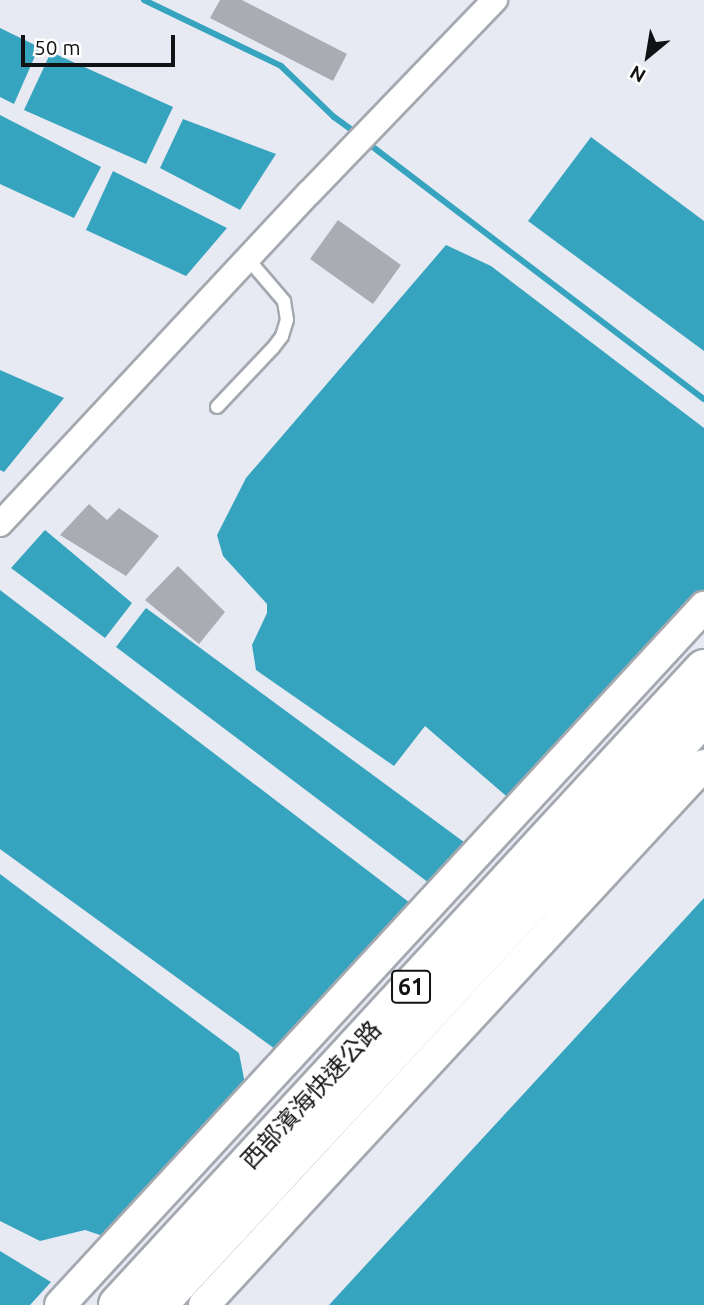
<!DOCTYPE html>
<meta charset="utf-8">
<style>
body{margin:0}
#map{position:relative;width:704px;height:1305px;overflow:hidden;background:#e7eaf2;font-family:Ubuntu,"Noto Sans TC",sans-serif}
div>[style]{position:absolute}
.water>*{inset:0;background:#36a4be}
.stream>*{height:6px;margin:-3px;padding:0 3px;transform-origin:3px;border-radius:3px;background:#36a4be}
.building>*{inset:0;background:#a9acb3}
.roads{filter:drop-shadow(2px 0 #a4a8af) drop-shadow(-2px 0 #a4a8af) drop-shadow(0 2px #a4a8af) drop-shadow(0 -2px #a4a8af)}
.service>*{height:12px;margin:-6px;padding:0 6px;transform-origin:6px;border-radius:6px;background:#fff}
.minor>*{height:24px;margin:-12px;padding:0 12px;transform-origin:12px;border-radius:12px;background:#fff}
.tertiary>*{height:30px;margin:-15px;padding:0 15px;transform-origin:15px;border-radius:15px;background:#fff}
.trunk>*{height:38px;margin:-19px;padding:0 19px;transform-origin:19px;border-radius:19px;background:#fff}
span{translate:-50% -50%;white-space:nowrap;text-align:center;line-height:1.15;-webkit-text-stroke:5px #fff;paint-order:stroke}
.shield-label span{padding:2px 5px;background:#fff;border:2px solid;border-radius:5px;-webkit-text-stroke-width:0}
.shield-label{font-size:23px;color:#111214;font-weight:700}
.street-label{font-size:24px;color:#111214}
.north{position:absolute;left:613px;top:21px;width:70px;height:70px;-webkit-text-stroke:5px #fff;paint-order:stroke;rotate:210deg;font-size:19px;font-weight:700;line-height:28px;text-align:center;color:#111214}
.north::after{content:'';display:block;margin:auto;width:24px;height:32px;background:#111214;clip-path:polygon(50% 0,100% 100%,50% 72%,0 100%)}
.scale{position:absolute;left:21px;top:35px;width:154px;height:32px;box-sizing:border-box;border:4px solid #111214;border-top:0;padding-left:9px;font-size:21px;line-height:24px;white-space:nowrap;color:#111214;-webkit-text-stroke:5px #fff;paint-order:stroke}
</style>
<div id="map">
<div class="water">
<div style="clip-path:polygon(0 28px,39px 47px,14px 104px,0 97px)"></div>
<div style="clip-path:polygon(51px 52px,173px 107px,146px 164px,24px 110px)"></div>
<div style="clip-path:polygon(0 115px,101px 167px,74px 218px,0 184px)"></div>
<div style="clip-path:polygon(183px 119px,276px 154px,240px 210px,160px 168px)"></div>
<div style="clip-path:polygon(591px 137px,704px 221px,704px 351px,528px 221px)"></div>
<div style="clip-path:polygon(113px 171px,227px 228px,186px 276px,86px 230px)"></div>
<div style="clip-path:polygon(446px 245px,491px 266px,704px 428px,704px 613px,520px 808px,425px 726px,394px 766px,256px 670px,252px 645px,267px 613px,267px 604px,223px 556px,217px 535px,246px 478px)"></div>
<div style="clip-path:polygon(0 370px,64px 398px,4px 472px,0 470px)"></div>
<div style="clip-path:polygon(45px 530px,132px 603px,105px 638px,11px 568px)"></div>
<div style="clip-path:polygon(0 590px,414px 906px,282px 1054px,0 849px)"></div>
<div style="clip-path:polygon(146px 608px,468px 845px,433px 886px,116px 647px)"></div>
<div style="clip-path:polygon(0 874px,239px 1053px,246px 1089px,106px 1237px,85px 1230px,40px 1241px,0 1221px)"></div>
<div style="clip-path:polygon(704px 898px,704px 1305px,329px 1305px)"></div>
<div style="clip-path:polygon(0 1251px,51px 1282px,30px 1305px,0 1305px)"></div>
</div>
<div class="stream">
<div style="left:144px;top:0;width:152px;rotate:25.7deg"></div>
<div style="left:281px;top:66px;width:74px;rotate:43.9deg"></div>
<div style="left:334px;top:117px;width:29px;rotate:36deg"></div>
<div style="left:365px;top:141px;width:426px;rotate:37.3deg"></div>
</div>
<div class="building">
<div style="clip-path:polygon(220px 0,242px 0,347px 54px,333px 81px,210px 18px)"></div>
<div style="clip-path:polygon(338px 220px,401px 265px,373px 304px,310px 259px)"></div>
<div style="clip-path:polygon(89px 504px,107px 520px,119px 508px,159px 536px,126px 576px,60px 535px)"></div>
<div style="clip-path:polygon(178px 566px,225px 612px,199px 644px,145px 600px)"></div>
</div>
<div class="roads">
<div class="service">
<div style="left:217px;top:407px;width:81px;rotate:-46.5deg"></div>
<div style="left:273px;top:348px;width:15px;rotate:-53deg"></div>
<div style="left:282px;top:336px;width:17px;rotate:-73deg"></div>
<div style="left:287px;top:320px;width:19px;rotate:-99deg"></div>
<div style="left:284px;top:301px;width:55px;rotate:-130.6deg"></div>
</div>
<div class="minor">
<div style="left:0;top:524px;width:454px;rotate:-47deg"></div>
<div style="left:310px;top:192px;width:267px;rotate:-46.1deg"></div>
</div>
<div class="tertiary">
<div style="left:60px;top:1305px;width:950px;rotate:-47.3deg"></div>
<div style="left:204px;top:1305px;width:736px;rotate:-47.2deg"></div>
</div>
<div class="trunk">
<div style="left:118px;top:1305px;width:865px;rotate:-47.34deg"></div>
<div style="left:157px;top:1305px;width:804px;rotate:-47.12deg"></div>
</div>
</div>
<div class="shield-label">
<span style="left:411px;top:987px">61</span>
</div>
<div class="street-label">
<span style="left:311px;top:1095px;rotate:-47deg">西部濱海快速公路</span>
</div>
<div class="north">N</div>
<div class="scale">50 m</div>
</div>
